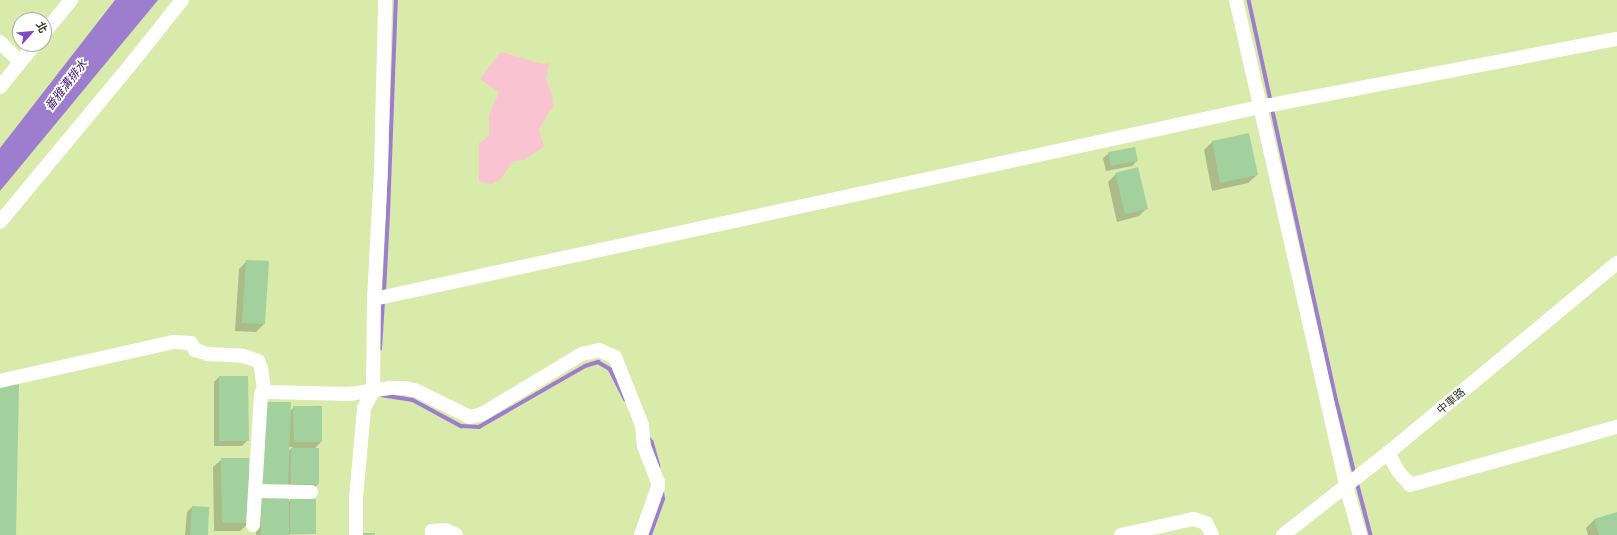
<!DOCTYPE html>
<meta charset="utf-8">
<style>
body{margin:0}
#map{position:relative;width:1617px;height:535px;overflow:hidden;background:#d8ebaa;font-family:Montserrat,"Noto Sans TC",sans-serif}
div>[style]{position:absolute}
.green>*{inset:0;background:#fac3d1}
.water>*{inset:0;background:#9d7dcd}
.shadow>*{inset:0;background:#0003}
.stream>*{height:3.5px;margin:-1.75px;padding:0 1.75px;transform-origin:1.75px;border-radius:1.75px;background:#9d7dcd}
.building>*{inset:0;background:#a3d19d}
.minor>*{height:14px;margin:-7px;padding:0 7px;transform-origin:7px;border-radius:7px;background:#fff}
span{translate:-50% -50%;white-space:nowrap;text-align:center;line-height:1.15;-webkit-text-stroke:3.5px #fff;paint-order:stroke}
.street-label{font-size:11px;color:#30371e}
.water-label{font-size:12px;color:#481777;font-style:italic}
.north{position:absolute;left:12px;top:12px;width:40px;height:40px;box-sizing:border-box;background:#fff;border:1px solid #acafa5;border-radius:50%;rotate:63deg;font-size:11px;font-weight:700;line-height:16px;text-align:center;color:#30371e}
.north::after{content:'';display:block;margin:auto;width:14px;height:18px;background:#814ac1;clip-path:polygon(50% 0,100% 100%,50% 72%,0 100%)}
</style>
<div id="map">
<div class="green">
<div style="clip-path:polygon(501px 52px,542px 64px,549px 63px,546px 79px,552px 96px,553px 108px,548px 113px,539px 130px,544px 146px,525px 160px,513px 161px,500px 180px,491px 184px,479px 181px,479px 143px,489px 136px,489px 115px,499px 92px,480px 79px)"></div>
</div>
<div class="water">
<div style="clip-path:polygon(115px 0,158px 0,0 191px,0 148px)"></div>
</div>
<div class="shadow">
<div style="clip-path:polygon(1248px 134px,1257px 175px,1248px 183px,1212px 191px,1204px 150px,1212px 142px)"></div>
<div style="clip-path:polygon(1109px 153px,1137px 161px,1132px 166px,1106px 171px,1103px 158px)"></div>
<div style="clip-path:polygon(1116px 174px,1147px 208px,1139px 216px,1117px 222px,1108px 182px)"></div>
<div style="clip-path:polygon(247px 261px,268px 262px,264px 324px,256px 332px,235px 331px,239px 269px)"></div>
<div style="clip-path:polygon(219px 377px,248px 440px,242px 446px,214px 446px,214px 382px)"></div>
<div style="clip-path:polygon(evenodd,294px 407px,321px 442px,314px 449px,318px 484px,313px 489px,256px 489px,289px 412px,294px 407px,288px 447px,293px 447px,288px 452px,288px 447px)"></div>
<div style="clip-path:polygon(222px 459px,249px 523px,240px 531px,214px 531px,213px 467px)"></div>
<div style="clip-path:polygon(291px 500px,315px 500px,315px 534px,256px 535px,256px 502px,288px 502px)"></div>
<div style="clip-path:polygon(192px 507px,208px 508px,207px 535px,185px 535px,187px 512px)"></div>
<div style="clip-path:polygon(1617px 513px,1617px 535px,1588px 535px,1586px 528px,1594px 520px)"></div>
</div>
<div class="stream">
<div style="left:1249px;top:0;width:103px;rotate:77.7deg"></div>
<div style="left:1272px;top:107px;width:306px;rotate:77.6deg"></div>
<div style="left:1338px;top:406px;width:70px;rotate:76deg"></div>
<div style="left:384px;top:293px;width:79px;rotate:-87.1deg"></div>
<div style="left:388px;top:214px;width:214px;rotate:-87.9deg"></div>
<div style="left:380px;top:349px;width:48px;rotate:-86.4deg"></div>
<div style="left:381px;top:395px;width:32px;rotate:9deg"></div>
<div style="left:413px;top:400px;width:55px;rotate:28.4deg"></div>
<div style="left:461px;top:426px;width:18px;rotate:3deg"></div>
<div style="left:479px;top:427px;width:122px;rotate:-29.9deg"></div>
<div style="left:585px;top:366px;width:14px;rotate:-17deg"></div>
<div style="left:598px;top:362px;width:14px;rotate:30deg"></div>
<div style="left:610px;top:369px;width:34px;rotate:63deg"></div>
<div style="left:648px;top:437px;width:6px;rotate:51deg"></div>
<div style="left:652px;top:442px;width:25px;rotate:74deg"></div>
<div style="left:1357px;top:482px;width:55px;rotate:75.2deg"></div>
<div style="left:650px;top:535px;width:38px;rotate:-70deg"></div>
<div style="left:663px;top:499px;width:7px;rotate:-98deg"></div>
</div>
<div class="building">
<div style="clip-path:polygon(1249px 133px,1258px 175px,1220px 183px,1212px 141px)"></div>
<div style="clip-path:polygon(1135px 147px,1138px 161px,1111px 166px,1108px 152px)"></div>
<div style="clip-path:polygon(1138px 167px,1148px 209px,1125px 214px,1115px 173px)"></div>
<div style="clip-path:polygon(246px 260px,269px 261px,265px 324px,242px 323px)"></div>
<div style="clip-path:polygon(219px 376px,248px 376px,249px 441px,219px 441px)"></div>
<div style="clip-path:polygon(19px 383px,16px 535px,0 535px,0 385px)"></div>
<div style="clip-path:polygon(263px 402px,291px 402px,288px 485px,261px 484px)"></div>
<div style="clip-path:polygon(293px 406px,322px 406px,322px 442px,294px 442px)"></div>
<div style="clip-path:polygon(291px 448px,319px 448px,319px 484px,291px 484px)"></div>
<div style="clip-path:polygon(221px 458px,249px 458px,250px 523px,222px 523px)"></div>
<div style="clip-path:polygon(261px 496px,289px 496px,289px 535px,261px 535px)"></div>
<div style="clip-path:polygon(290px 499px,316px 499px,316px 534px,290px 534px)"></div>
<div style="clip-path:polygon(192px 506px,209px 507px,208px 535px,190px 535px)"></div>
<div style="clip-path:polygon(1617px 512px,1617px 535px,1599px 535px,1594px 519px)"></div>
<div style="clip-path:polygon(359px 533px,375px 533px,375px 535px,359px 535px)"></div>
</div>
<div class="minor">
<div style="left:1236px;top:0;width:498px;rotate:77.2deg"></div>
<div style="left:1346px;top:486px;width:51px;rotate:74.1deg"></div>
<div style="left:44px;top:33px;width:43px;rotate:-50.7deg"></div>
<div style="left:0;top:42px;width:28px;rotate:45deg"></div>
<div style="left:0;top:87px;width:55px;rotate:-50.9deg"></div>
<div style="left:0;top:222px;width:200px;rotate:-50.3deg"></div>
<div style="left:128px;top:68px;width:87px;rotate:-51.5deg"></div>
<div style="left:374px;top:299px;width:907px;rotate:-12.23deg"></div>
<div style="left:1260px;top:107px;width:363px;rotate:-10.8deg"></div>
<div style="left:0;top:381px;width:177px;rotate:-12.7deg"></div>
<div style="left:173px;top:342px;width:18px;rotate:3deg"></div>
<div style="left:191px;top:343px;width:8px;rotate:60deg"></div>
<div style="left:195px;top:350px;width:14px;rotate:17deg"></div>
<div style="left:208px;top:354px;width:35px;rotate:3deg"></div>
<div style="left:243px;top:356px;width:16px;rotate:18deg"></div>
<div style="left:258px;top:361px;width:8px;rotate:67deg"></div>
<div style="left:261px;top:368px;width:21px;rotate:82deg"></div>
<div style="left:264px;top:389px;width:4px;rotate:45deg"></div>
<div style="left:267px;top:392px;width:82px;rotate:1.4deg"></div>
<div style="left:349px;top:394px;width:41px;rotate:-8.3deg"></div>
<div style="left:390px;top:388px;width:15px"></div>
<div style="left:405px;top:388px;width:12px;rotate:14deg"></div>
<div style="left:417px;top:391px;width:59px;rotate:26.1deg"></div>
<div style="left:470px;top:417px;width:12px;rotate:-14deg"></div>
<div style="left:482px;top:414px;width:117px;rotate:-31deg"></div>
<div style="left:582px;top:354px;width:17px;rotate:-13deg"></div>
<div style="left:599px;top:350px;width:17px;rotate:24deg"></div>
<div style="left:615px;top:357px;width:73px;rotate:68.3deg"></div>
<div style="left:642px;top:425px;width:21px;rotate:85deg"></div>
<div style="left:644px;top:446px;width:39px;rotate:69deg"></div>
<div style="left:658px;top:482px;width:5px;rotate:90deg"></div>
<div style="left:658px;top:487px;width:51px;rotate:109.5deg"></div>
<div style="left:1388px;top:453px;width:21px;rotate:61deg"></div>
<div style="left:1398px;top:471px;width:18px;rotate:49deg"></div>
<div style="left:1410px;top:485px;width:215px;rotate:-15.7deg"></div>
<div style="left:255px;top:491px;width:56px;rotate:1deg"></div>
<div style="left:253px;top:525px;width:131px;rotate:-86.5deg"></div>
<div style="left:261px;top:394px;width:6px;rotate:-59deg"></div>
<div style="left:356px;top:535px;width:37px;rotate:-90deg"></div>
<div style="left:356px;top:498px;width:90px;rotate:-84.9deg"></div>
<div style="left:364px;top:408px;width:19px;rotate:-62deg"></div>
<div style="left:373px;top:391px;width:92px;rotate:-89.4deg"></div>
<div style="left:374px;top:299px;width:130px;rotate:-86.9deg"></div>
<div style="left:381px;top:169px;width:169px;rotate:-88.6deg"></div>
<div style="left:432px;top:535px;width:4px;rotate:-90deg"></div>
<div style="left:432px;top:531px;width:13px;rotate:-4deg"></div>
<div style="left:445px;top:530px;width:12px;rotate:24deg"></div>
<div style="left:1121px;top:535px;width:74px;rotate:-12.5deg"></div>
<div style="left:1193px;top:519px;width:14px;rotate:17deg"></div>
<div style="left:1206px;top:523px;width:13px;rotate:63deg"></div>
<div style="left:1283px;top:535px;width:133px;rotate:-38deg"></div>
<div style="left:1388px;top:453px;width:298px;rotate:-39.7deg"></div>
</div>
<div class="street-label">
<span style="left:1451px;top:401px;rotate:-40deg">中車路</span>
</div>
<div class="water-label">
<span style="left:66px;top:85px;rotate:-52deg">番雅溝排水</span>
</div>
<div class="north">北</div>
</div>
